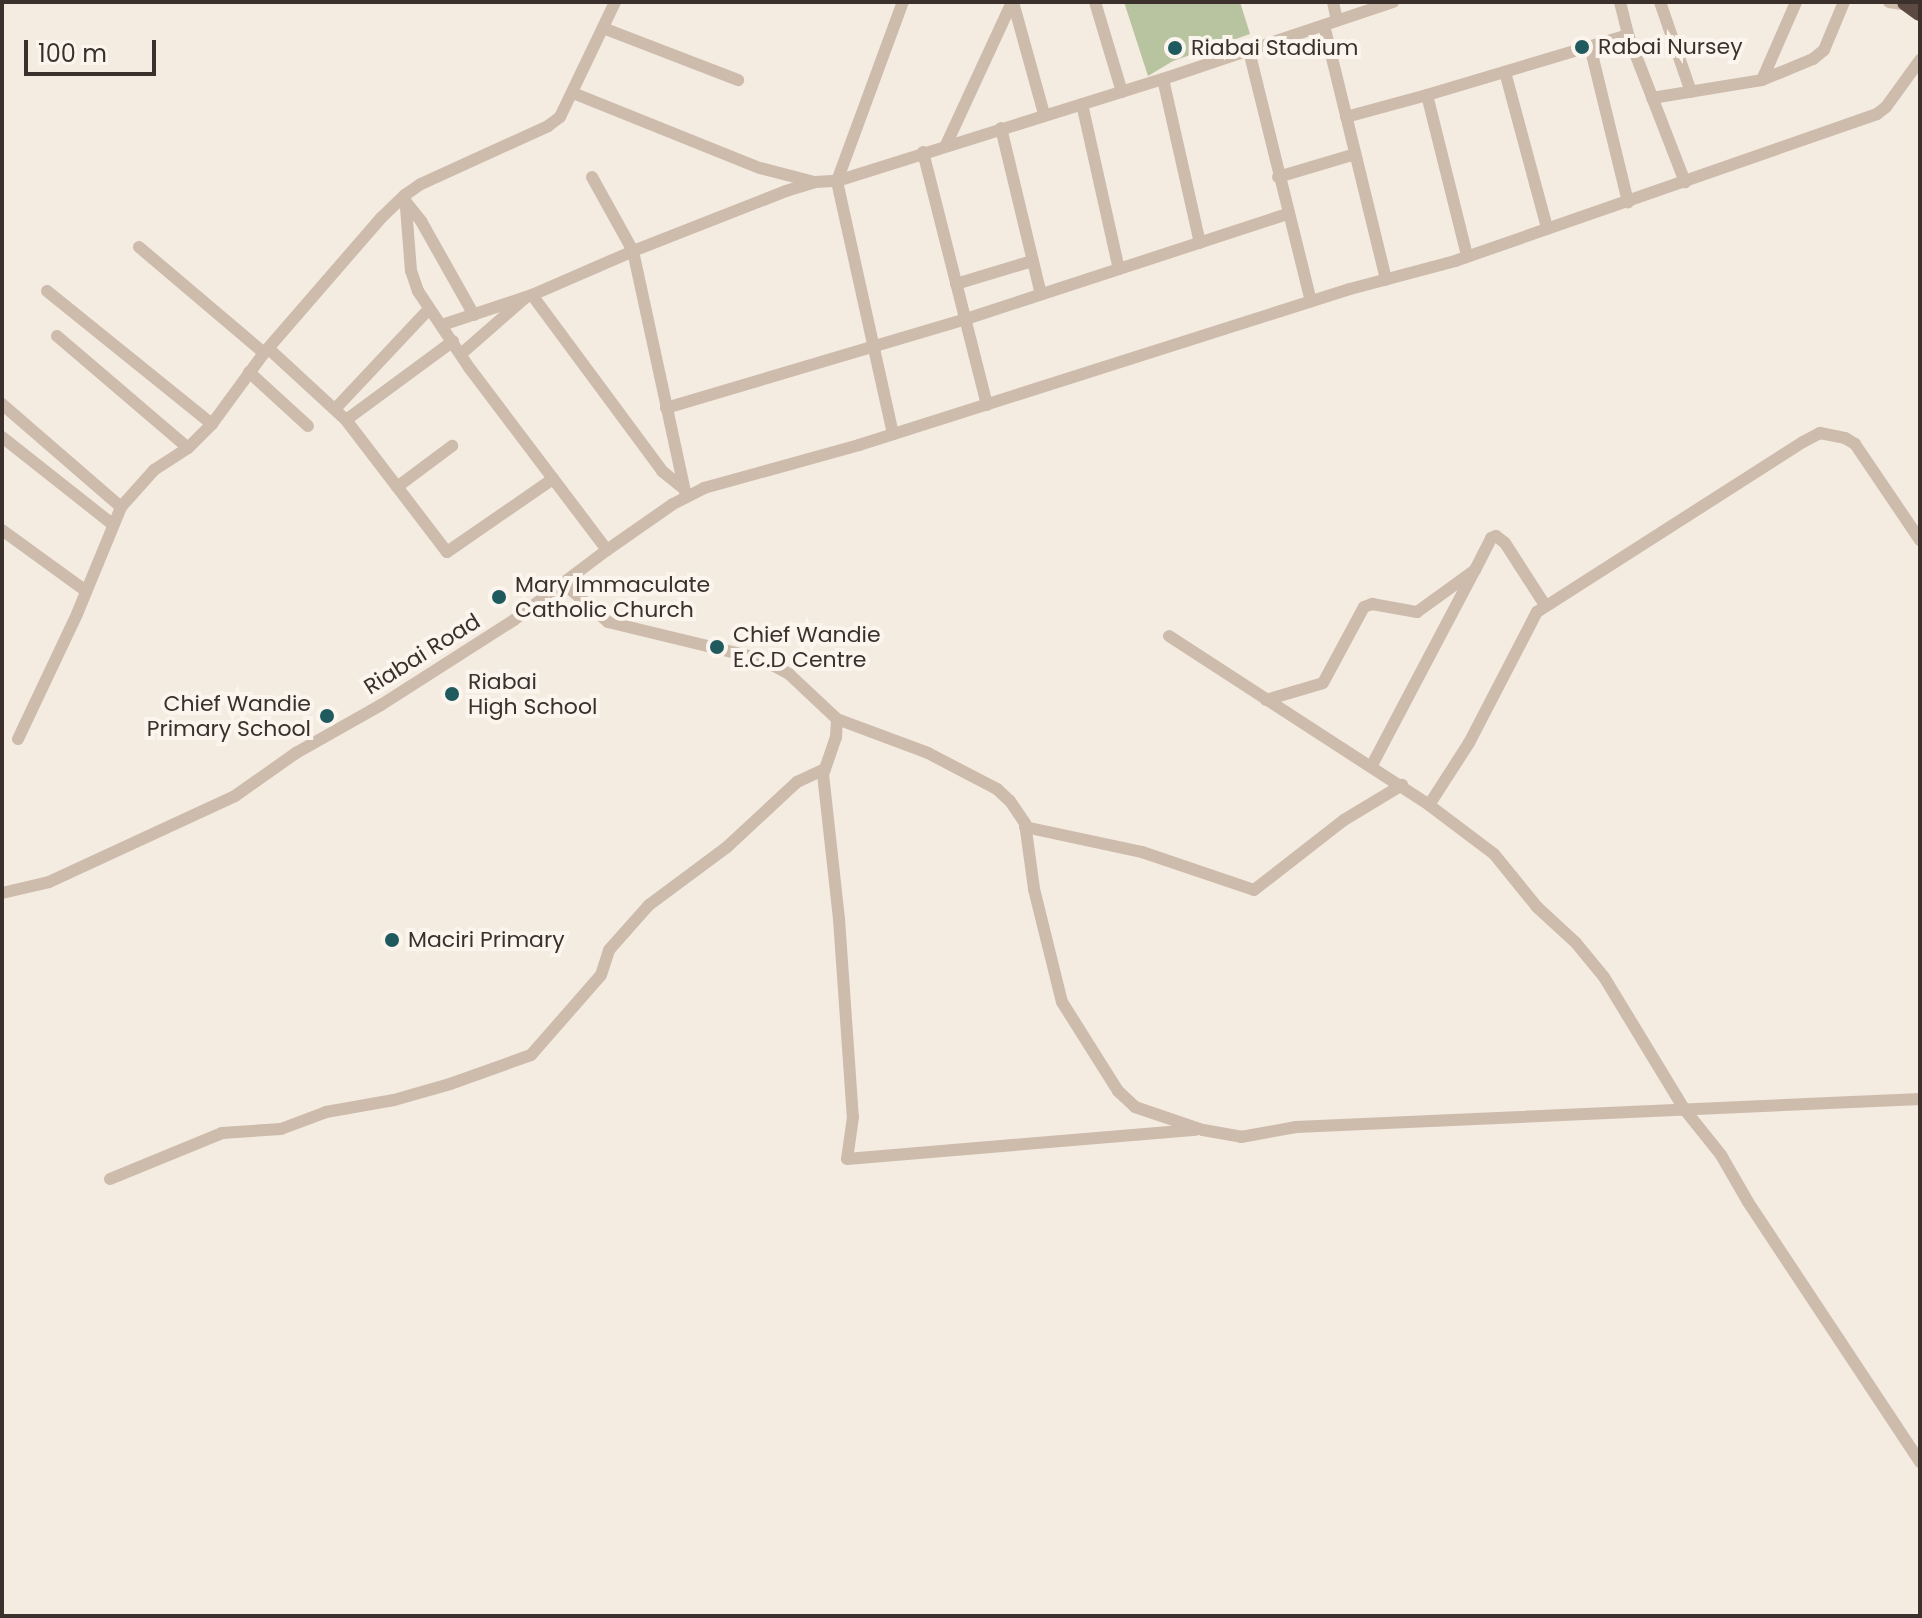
<!DOCTYPE html>
<style>
body{margin:0}
#map{position:relative;width:1922px;height:1618px;overflow:hidden;background:#f4ebe1;font-family:Poppins,sans-serif}
div>[style]{position:absolute}
.green>*{inset:0;background:#b8c4a0}
.minor>*{height:12px;margin:-6px;padding:0 6px;transform-origin:6px;border-radius:6px;background:#cdbbac}
.highway>*{height:18px;margin:-9px;padding:0 9px;transform-origin:9px;border-radius:9px;background:#5c4a42}
.dots>*{width:22px;height:22px;translate:-50% -50%;box-sizing:border-box;border:4px solid #fbf5ee;border-radius:50%}
span{translate:-50% -50%;white-space:nowrap;text-align:center;line-height:1.15;-webkit-text-stroke:8px #fbf5ee;paint-order:stroke}
.poi-label{font-size:22px;color:#3b302b}
.left{translate:0 -50%;text-align:left}
.right{translate:-100% -50%;text-align:right}
.street-label{font-size:22px;color:#3b302b}
.frame{position:absolute;inset:0;border:4px solid #3b302b;pointer-events:none}
.scale{position:absolute;left:24px;top:40px;width:132px;height:36px;box-sizing:border-box;border:4px solid #3b302b;border-top:0;padding-left:10px;font-size:24px;line-height:28px;white-space:nowrap;color:#3b302b;-webkit-text-stroke:6px #fbf5ee;paint-order:stroke}
</style>
<div id="map">
<div class="green">
<div style="clip-path:polygon(1124px 2px,1240px 2px,1250px 34px,1173px 61px,1148px 76px)"></div>
</div>
<div class="minor">
<div style="left:1013px;top:2px;width:116px;rotate:74.5deg"></div>
<div style="left:1095px;top:2px;width:94px;rotate:73.3deg"></div>
<div style="left:1333px;top:2px;width:19px;rotate:78deg"></div>
<div style="left:1620px;top:2px;width:34px;rotate:76deg"></div>
<div style="left:1628px;top:35px;width:158px;rotate:68.8deg"></div>
<div style="left:1660px;top:2px;width:95px;rotate:71deg"></div>
<div style="left:1889px;top:2px;width:20px;rotate:9deg"></div>
<div style="left:1324px;top:25px;width:262px;rotate:76.3deg"></div>
<div style="left:603px;top:28px;width:145px;rotate:21.1deg"></div>
<div style="left:1590px;top:46px;width:161px;rotate:76.3deg"></div>
<div style="left:1249px;top:51px;width:258px;rotate:76.1deg"></div>
<div style="left:1505px;top:72px;width:162px;rotate:74.9deg"></div>
<div style="left:1163px;top:79px;width:168px;rotate:77.3deg"></div>
<div style="left:1762px;top:80px;width:85px;rotate:-66.4deg"></div>
<div style="left:573px;top:93px;width:201px;rotate:21.9deg"></div>
<div style="left:760px;top:168px;width:56px;rotate:14.5deg"></div>
<div style="left:1427px;top:95px;width:210px;rotate:-16.6deg"></div>
<div style="left:1652px;top:98px;width:111px;rotate:-9.3deg"></div>
<div style="left:1762px;top:80px;width:55px;rotate:-22.4deg"></div>
<div style="left:1813px;top:59px;width:14px;rotate:-39deg"></div>
<div style="left:1824px;top:50px;width:52px;rotate:-67.4deg"></div>
<div style="left:1082px;top:104px;width:169px;rotate:77.4deg"></div>
<div style="left:1346px;top:117px;width:84px;rotate:-15.2deg"></div>
<div style="left:1427px;top:95px;width:165px;rotate:76deg"></div>
<div style="left:1001px;top:128px;width:171px;rotate:76.5deg"></div>
<div style="left:946px;top:145px;width:157px;rotate:-65.2deg"></div>
<div style="left:923px;top:152px;width:261px;rotate:75.8deg"></div>
<div style="left:592px;top:177px;width:85px;rotate:61deg"></div>
<div style="left:633px;top:251px;width:251px;rotate:77.8deg"></div>
<div style="left:1278px;top:177px;width:80px;rotate:-16.6deg"></div>
<div style="left:405px;top:201px;width:26px;rotate:51deg"></div>
<div style="left:421px;top:221px;width:108px;rotate:60.6deg"></div>
<div style="left:139px;top:247px;width:164px;rotate:40.3deg"></div>
<div style="left:956px;top:284px;width:79px;rotate:-16.8deg"></div>
<div style="left:47px;top:291px;width:212px;rotate:38.9deg"></div>
<div style="left:532px;top:295px;width:219px;rotate:53.5deg"></div>
<div style="left:662px;top:471px;width:26px;rotate:39deg"></div>
<div style="left:442px;top:325px;width:95px;rotate:-18.4deg"></div>
<div style="left:532px;top:295px;width:110px;rotate:-23.5deg"></div>
<div style="left:633px;top:251px;width:164px;rotate:-21.4deg"></div>
<div style="left:786px;top:191px;width:30px;rotate:-17deg"></div>
<div style="left:815px;top:182px;width:22px;rotate:-3deg"></div>
<div style="left:837px;top:181px;width:342px;rotate:-17.4deg"></div>
<div style="left:1163px;top:79px;width:243px;rotate:-18.5deg"></div>
<div style="left:57px;top:336px;width:172px;rotate:40.5deg"></div>
<div style="left:269px;top:349px;width:105px;rotate:42.7deg"></div>
<div style="left:346px;top:420px;width:166px;rotate:52.6deg"></div>
<div style="left:447px;top:552px;width:129px;rotate:-34.6deg"></div>
<div style="left:461px;top:354px;width:85px;rotate:-41.2deg"></div>
<div style="left:249px;top:372px;width:80px;rotate:42.5deg"></div>
<div style="left:2px;top:404px;width:157px;rotate:40.9deg"></div>
<div style="left:336px;top:408px;width:136px;rotate:-46.8deg"></div>
<div style="left:666px;top:408px;width:313px;rotate:-16.5deg"></div>
<div style="left:966px;top:319px;width:338px;rotate:-18.1deg"></div>
<div style="left:346px;top:420px;width:133px;rotate:-36.4deg"></div>
<div style="left:893px;top:434px;width:259px;rotate:-102.5deg"></div>
<div style="left:837px;top:181px;width:191px;rotate:-69.8deg"></div>
<div style="left:2px;top:437px;width:140px;rotate:38.3deg"></div>
<div style="left:397px;top:487px;width:69px;rotate:-36.7deg"></div>
<div style="left:2px;top:530px;width:104px;rotate:36deg"></div>
<div style="left:607px;top:550px;width:80px;rotate:-34.9deg"></div>
<div style="left:673px;top:504px;width:35px;rotate:-27deg"></div>
<div style="left:704px;top:488px;width:161px;rotate:-15.5deg"></div>
<div style="left:859px;top:445px;width:515px;rotate:-17.63deg"></div>
<div style="left:1350px;top:289px;width:109px;rotate:-14.9deg"></div>
<div style="left:1455px;top:261px;width:447px;rotate:-19.2deg"></div>
<div style="left:1877px;top:114px;width:11px;rotate:-38deg"></div>
<div style="left:1886px;top:107px;width:58px;rotate:-54.1deg"></div>
<div style="left:563px;top:583px;width:60px;rotate:40.9deg"></div>
<div style="left:608px;top:622px;width:157px;rotate:13.6deg"></div>
<div style="left:761px;top:659px;width:32px;rotate:28deg"></div>
<div style="left:789px;top:674px;width:66px;rotate:43.2deg"></div>
<div style="left:837px;top:719px;width:97px;rotate:20.5deg"></div>
<div style="left:928px;top:753px;width:78px;rotate:27.6deg"></div>
<div style="left:997px;top:789px;width:18px;rotate:43deg"></div>
<div style="left:1010px;top:801px;width:27px;rotate:56deg"></div>
<div style="left:1025px;top:823px;width:67px;rotate:82.2deg"></div>
<div style="left:1034px;top:889px;width:116px;rotate:76.1deg"></div>
<div style="left:1062px;top:1002px;width:105px;rotate:57.8deg"></div>
<div style="left:1118px;top:1091px;width:23px;rotate:43deg"></div>
<div style="left:1135px;top:1107px;width:72px;rotate:18.7deg"></div>
<div style="left:1203px;top:1130px;width:39px;rotate:10deg"></div>
<div style="left:1241px;top:1137px;width:56px;rotate:-10.3deg"></div>
<div style="left:1296px;top:1127px;width:625px;rotate:-2.57deg"></div>
<div style="left:1169px;top:636px;width:310px;rotate:33deg"></div>
<div style="left:1429px;top:805px;width:81px;rotate:37deg"></div>
<div style="left:1494px;top:854px;width:68px;rotate:50.9deg"></div>
<div style="left:1537px;top:907px;width:53px;rotate:42.7deg"></div>
<div style="left:1576px;top:943px;width:44px;rotate:50.5deg"></div>
<div style="left:1604px;top:977px;width:156px;rotate:58.7deg"></div>
<div style="left:1685px;top:1110px;width:58px;rotate:51.3deg"></div>
<div style="left:1721px;top:1155px;width:54px;rotate:60.1deg"></div>
<div style="left:1748px;top:1202px;width:312px;rotate:56.5deg"></div>
<div style="left:1266px;top:700px;width:59px;rotate:-16.6deg"></div>
<div style="left:1323px;top:683px;width:86px;rotate:-61.7deg"></div>
<div style="left:1364px;top:607px;width:9px;rotate:-21deg"></div>
<div style="left:1372px;top:604px;width:46px;rotate:10.1deg"></div>
<div style="left:1417px;top:612px;width:72px;rotate:-35.9deg"></div>
<div style="left:1475px;top:570px;width:36px;rotate:-63deg"></div>
<div style="left:1491px;top:538px;width:5px;rotate:-22deg"></div>
<div style="left:1496px;top:536px;width:11px;rotate:38deg"></div>
<div style="left:1505px;top:543px;width:74px;rotate:57.2deg"></div>
<div style="left:837px;top:719px;width:18px;rotate:93deg"></div>
<div style="left:836px;top:737px;width:39px;rotate:109deg"></div>
<div style="left:823px;top:774px;width:146px;rotate:83.7deg"></div>
<div style="left:839px;top:919px;width:198px;rotate:86deg"></div>
<div style="left:853px;top:1117px;width:42px;rotate:98.1deg"></div>
<div style="left:847px;top:1159px;width:350px;rotate:-4.8deg"></div>
<div style="left:18px;top:739px;width:138px;rotate:-64.7deg"></div>
<div style="left:77px;top:614px;width:116px;rotate:-67.6deg"></div>
<div style="left:121px;top:507px;width:50px;rotate:-48.3deg"></div>
<div style="left:154px;top:470px;width:40px;rotate:-32.9deg"></div>
<div style="left:188px;top:448px;width:34px;rotate:-45deg"></div>
<div style="left:212px;top:424px;width:88px;rotate:-53.8deg"></div>
<div style="left:264px;top:353px;width:179px;rotate:-49.1deg"></div>
<div style="left:381px;top:218px;width:33px;rotate:-44deg"></div>
<div style="left:405px;top:195px;width:19px;rotate:-35deg"></div>
<div style="left:421px;top:184px;width:140px;rotate:-24.5deg"></div>
<div style="left:548px;top:126px;width:15px;rotate:-37deg"></div>
<div style="left:560px;top:117px;width:127px;rotate:-64.4deg"></div>
<div style="left:1372px;top:765px;width:221px;rotate:-62.2deg"></div>
<div style="left:1429px;top:805px;width:74px;rotate:-57.2deg"></div>
<div style="left:1469px;top:743px;width:148px;rotate:-62.6deg"></div>
<div style="left:1537px;top:612px;width:316px;rotate:-32.6deg"></div>
<div style="left:1803px;top:442px;width:19px;rotate:-28deg"></div>
<div style="left:1820px;top:433px;width:25px;rotate:11deg"></div>
<div style="left:1845px;top:438px;width:12px;rotate:31deg"></div>
<div style="left:1855px;top:444px;width:116px;rotate:55.9deg"></div>
<div style="left:1025px;top:827px;width:120px;rotate:12.1deg"></div>
<div style="left:1142px;top:852px;width:118px;rotate:18.7deg"></div>
<div style="left:1254px;top:890px;width:114px;rotate:-37.9deg"></div>
<div style="left:1344px;top:820px;width:68px;rotate:-31.1deg"></div>
<div style="left:2px;top:893px;width:48px;rotate:-13.2deg"></div>
<div style="left:49px;top:882px;width:205px;rotate:-24.8deg"></div>
<div style="left:235px;top:796px;width:75px;rotate:-35.2deg"></div>
<div style="left:296px;top:753px;width:98px;rotate:-29.5deg"></div>
<div style="left:381px;top:705px;width:158px;rotate:-32.6deg"></div>
<div style="left:514px;top:620px;width:116px;rotate:-37deg"></div>
<div style="left:607px;top:550px;width:227px;rotate:-127.1deg"></div>
<div style="left:470px;top:369px;width:94px;rotate:-123.7deg"></div>
<div style="left:418px;top:291px;width:21px;rotate:-109deg"></div>
<div style="left:411px;top:271px;width:76px;rotate:-94.5deg"></div>
<div style="left:110px;top:1179px;width:121px;rotate:-22.3deg"></div>
<div style="left:222px;top:1133px;width:59px;rotate:-3.9deg"></div>
<div style="left:281px;top:1129px;width:48px;rotate:-20.7deg"></div>
<div style="left:326px;top:1112px;width:69px;rotate:-10deg"></div>
<div style="left:394px;top:1100px;width:58px;rotate:-15.9deg"></div>
<div style="left:450px;top:1084px;width:86px;rotate:-19.7deg"></div>
<div style="left:531px;top:1055px;width:106px;rotate:-48.8deg"></div>
<div style="left:601px;top:975px;width:26px;rotate:-72deg"></div>
<div style="left:609px;top:950px;width:60px;rotate:-48.4deg"></div>
<div style="left:649px;top:905px;width:97px;rotate:-36.6deg"></div>
<div style="left:727px;top:847px;width:96px;rotate:-42.9deg"></div>
<div style="left:797px;top:782px;width:31px;rotate:-25deg"></div>
</div>
<div class="highway">
<div style="left:1906px;top:2px;width:17px;rotate:36deg"></div>
</div>
<div class="dots">
<div style="left:1582px;top:47px;background:#1f5a5e"></div>
<div style="left:1175px;top:48px;background:#1f5a5e"></div>
<div style="left:499px;top:597px;background:#1f5a5e"></div>
<div style="left:717px;top:647px;background:#1f5a5e"></div>
<div style="left:452px;top:694px;background:#1f5a5e"></div>
<div style="left:327px;top:716px;background:#1f5a5e"></div>
<div style="left:392px;top:940px;background:#1f5a5e"></div>
</div>
<div class="poi-label">
<span class="left" style="left:1598px;top:47px">Rabai Nursey</span>
<span class="left" style="left:1191px;top:48px">Riabai Stadium</span>
<span class="left" style="left:515px;top:597px">Mary Immaculate<br>Catholic Church</span>
<span class="left" style="left:733px;top:647px">Chief Wandie<br>E.C.D Centre</span>
<span class="left" style="left:468px;top:694px">Riabai<br>High School</span>
<span class="right" style="left:311px;top:716px">Chief Wandie<br>Primary School</span>
<span class="left" style="left:408px;top:940px">Maciri Primary</span>
</div>
<div class="street-label">
<span style="left:422px;top:654px;rotate:-32deg">Riabai Road</span>
</div>
<div class="frame"></div>
<div class="scale">100 m</div>
</div>
